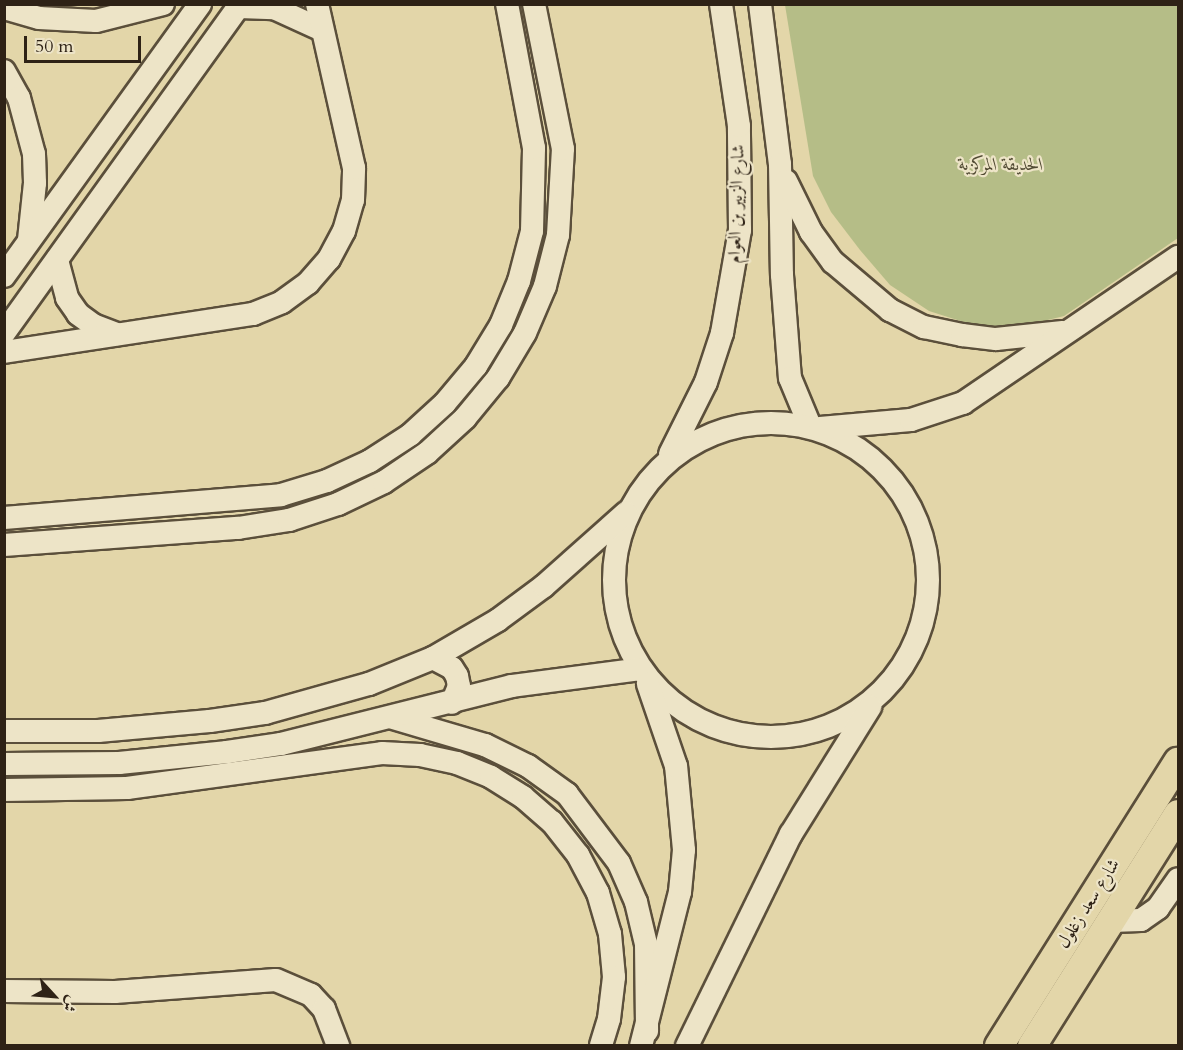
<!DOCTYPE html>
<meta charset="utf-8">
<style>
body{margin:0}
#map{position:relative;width:1183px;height:1050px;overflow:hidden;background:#e3d6a9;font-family:Cardo,Amiri,serif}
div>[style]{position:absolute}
.green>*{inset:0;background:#b5bd87}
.roads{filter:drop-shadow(2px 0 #5b4f3b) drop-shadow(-2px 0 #5b4f3b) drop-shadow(0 2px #5b4f3b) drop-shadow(0 -2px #5b4f3b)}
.minor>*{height:22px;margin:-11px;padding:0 11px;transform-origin:11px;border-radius:11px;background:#ede4c7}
.minor>.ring{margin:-11px;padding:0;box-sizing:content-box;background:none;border:22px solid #ede4c7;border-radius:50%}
.major>*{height:28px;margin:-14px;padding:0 14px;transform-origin:14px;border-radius:14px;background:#e3d6a9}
span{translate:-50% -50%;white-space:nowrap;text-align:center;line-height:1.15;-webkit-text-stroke:4.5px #ede4c7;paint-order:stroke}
.park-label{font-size:18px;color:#504932;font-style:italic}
.street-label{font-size:18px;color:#2e2216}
.frame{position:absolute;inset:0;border:6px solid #2e2216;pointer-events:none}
.north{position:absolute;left:24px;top:966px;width:60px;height:60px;-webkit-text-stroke:4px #ede4c7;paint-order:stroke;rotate:116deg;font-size:16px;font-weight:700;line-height:24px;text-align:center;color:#2e2216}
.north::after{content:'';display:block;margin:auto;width:21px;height:27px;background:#2e2216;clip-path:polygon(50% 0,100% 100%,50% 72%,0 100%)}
.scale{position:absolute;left:24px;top:36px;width:117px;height:27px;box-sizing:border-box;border:3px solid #2e2216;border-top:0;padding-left:8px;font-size:18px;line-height:21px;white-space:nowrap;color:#2e2216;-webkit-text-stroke:4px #ede4c7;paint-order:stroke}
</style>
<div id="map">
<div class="green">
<div style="clip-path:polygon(785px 5px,1178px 5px,1178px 238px,1064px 316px,1019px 327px,973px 325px,929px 311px,890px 285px,860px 250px,831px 212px,813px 176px)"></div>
</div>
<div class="roads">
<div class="minor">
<div style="left:760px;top:4px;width:161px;rotate:82.9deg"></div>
<div style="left:780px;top:164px;width:111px;rotate:89deg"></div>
<div style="left:782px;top:275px;width:103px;rotate:85.6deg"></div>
<div style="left:790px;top:378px;width:52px;rotate:67.4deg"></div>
<div style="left:239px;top:7px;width:35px;rotate:2deg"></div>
<div style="left:274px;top:8px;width:53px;rotate:24.6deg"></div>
<div style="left:4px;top:8px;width:36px;rotate:16deg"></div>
<div style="left:39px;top:18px;width:57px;rotate:3deg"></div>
<div style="left:96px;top:21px;width:69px;rotate:-14.2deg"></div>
<div style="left:4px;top:71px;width:31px;rotate:61deg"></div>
<div style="left:19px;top:98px;width:58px;rotate:75deg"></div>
<div style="left:34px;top:154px;width:29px;rotate:88deg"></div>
<div style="left:35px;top:183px;width:57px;rotate:96deg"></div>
<div style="left:786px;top:181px;width:57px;rotate:63.9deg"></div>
<div style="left:811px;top:232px;width:37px;rotate:54deg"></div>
<div style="left:833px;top:262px;width:75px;rotate:40.1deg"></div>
<div style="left:890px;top:310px;width:38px;rotate:27deg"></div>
<div style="left:924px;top:327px;width:39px;rotate:12deg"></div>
<div style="left:962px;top:335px;width:34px;rotate:7deg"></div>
<div style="left:996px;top:339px;width:67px;rotate:-6deg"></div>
<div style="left:57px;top:260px;width:39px;rotate:75deg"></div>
<div style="left:67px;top:298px;width:19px;rotate:55deg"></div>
<div style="left:78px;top:314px;width:19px;rotate:36deg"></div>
<div style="left:93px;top:325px;width:26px;rotate:21deg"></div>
<div style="left:4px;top:276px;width:335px;rotate:-54.2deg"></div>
<div style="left:4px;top:333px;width:405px;rotate:-54.3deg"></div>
<div style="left:4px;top:352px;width:252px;rotate:-8.7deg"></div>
<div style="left:253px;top:314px;width:31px;rotate:-22deg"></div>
<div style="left:282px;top:302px;width:32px;rotate:-36deg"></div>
<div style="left:308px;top:283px;width:32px;rotate:-49deg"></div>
<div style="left:329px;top:259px;width:32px;rotate:-62deg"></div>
<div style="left:344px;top:231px;width:32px;rotate:-74deg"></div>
<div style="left:353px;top:200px;width:32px;rotate:-88deg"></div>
<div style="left:354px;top:168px;width:168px;rotate:-102.7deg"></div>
<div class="ring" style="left:614px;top:423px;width:292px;height:292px"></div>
<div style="left:820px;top:428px;width:91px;rotate:-5deg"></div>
<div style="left:911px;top:420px;width:55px;rotate:-18.1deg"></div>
<div style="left:963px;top:403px;width:260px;rotate:-34.2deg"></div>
<div style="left:670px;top:454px;width:80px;rotate:-63.4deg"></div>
<div style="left:706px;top:382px;width:52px;rotate:-71.9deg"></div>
<div style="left:722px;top:333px;width:105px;rotate:-80.1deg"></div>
<div style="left:740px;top:230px;width:104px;rotate:-90.6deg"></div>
<div style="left:739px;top:126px;width:123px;rotate:-98.4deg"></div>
<div style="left:4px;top:518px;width:278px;rotate:-4.7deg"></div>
<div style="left:281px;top:495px;width:48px;rotate:-16.9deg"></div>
<div style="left:327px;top:481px;width:47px;rotate:-24.9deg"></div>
<div style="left:370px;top:461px;width:48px;rotate:-33deg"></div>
<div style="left:410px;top:435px;width:47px;rotate:-42.4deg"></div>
<div style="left:445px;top:403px;width:48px;rotate:-50deg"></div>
<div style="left:476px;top:366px;width:48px;rotate:-58.6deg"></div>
<div style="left:501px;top:325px;width:48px;rotate:-67.8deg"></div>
<div style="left:519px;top:281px;width:52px;rotate:-75.4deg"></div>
<div style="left:532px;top:231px;width:83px;rotate:-88.6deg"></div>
<div style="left:534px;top:148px;width:147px;rotate:-100.6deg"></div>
<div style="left:4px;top:545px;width:235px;rotate:-4.2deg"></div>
<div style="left:238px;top:528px;width:52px;rotate:-8.9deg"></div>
<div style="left:289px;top:520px;width:52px;rotate:-18.1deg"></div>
<div style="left:338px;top:504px;width:51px;rotate:-25.6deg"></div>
<div style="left:384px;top:482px;width:52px;rotate:-34deg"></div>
<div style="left:427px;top:453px;width:52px;rotate:-42.6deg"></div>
<div style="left:465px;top:418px;width:52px;rotate:-50.5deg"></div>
<div style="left:498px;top:378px;width:52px;rotate:-59deg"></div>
<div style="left:525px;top:333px;width:51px;rotate:-66.9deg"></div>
<div style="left:545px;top:286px;width:53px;rotate:-75.7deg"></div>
<div style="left:558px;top:235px;width:86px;rotate:-86.7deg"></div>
<div style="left:563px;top:149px;width:148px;rotate:-101.3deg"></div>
<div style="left:433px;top:658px;width:21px;rotate:28deg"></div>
<div style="left:452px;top:668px;width:9px;rotate:58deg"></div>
<div style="left:457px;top:676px;width:10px;rotate:79deg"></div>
<div style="left:459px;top:686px;width:18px;rotate:112deg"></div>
<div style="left:393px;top:718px;width:96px;rotate:16.4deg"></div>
<div style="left:485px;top:745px;width:48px;rotate:26deg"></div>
<div style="left:528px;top:766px;width:48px;rotate:35.7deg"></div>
<div style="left:567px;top:794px;width:86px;rotate:53deg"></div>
<div style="left:619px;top:863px;width:43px;rotate:66.4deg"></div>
<div style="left:636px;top:902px;width:43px;rotate:76.6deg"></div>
<div style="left:646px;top:944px;width:87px;rotate:89.3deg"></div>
<div style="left:4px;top:731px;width:94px"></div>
<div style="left:98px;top:731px;width:112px;rotate:-5.1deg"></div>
<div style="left:210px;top:721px;width:56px;rotate:-8.3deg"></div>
<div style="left:265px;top:713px;width:108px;rotate:-15.6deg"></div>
<div style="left:369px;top:684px;width:69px;rotate:-22.1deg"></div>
<div style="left:433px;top:658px;width:75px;rotate:-30.3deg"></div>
<div style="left:498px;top:620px;width:57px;rotate:-36.5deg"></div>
<div style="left:544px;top:586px;width:110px;rotate:-41.7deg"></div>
<div style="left:4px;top:764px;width:115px;rotate:-0.5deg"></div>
<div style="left:119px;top:763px;width:109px;rotate:-5.8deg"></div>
<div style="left:227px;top:752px;width:55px;rotate:-8.4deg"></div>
<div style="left:281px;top:744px;width:238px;rotate:-14.1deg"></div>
<div style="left:512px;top:686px;width:130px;rotate:-7.5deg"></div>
<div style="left:4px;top:790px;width:123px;rotate:-0.9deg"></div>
<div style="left:127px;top:788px;width:257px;rotate:-7.8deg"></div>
<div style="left:382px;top:753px;width:38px;rotate:3deg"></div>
<div style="left:420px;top:755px;width:38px;rotate:12deg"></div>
<div style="left:457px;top:763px;width:37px;rotate:22deg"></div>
<div style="left:491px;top:777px;width:38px;rotate:32deg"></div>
<div style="left:523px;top:797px;width:38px;rotate:41deg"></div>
<div style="left:552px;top:822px;width:42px;rotate:51.8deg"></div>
<div style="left:578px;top:855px;width:43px;rotate:62.2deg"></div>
<div style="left:598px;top:893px;width:43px;rotate:73.7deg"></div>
<div style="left:610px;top:934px;width:43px;rotate:84.7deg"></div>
<div style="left:614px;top:977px;width:42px;rotate:96.8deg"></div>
<div style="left:609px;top:1019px;width:28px;rotate:107deg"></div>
<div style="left:1111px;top:921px;width:30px;rotate:-2deg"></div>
<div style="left:1141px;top:920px;width:21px;rotate:-35deg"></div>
<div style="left:1158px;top:908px;width:35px;rotate:-55deg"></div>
<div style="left:4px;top:991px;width:111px;rotate:0.5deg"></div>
<div style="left:115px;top:992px;width:161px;rotate:-4.3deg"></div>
<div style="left:276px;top:980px;width:38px;rotate:23deg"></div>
<div style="left:311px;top:995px;width:19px;rotate:47deg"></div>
<div style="left:324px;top:1009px;width:40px;rotate:69deg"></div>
<div style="left:641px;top:1046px;width:159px;rotate:-75.8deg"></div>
<div style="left:680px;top:892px;width:42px;rotate:-84.6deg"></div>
<div style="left:684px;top:850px;width:84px;rotate:-95.4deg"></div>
<div style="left:676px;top:766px;width:87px;rotate:-108.9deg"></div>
<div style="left:687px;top:1046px;width:236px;rotate:-63.9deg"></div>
<div style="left:791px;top:834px;width:150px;rotate:-58.1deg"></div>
</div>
<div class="major">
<div style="left:999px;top:1046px;width:336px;rotate:-57.8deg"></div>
<div style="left:1032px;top:1046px;width:274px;rotate:-57.8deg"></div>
</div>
</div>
<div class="park-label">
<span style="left:1001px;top:165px">الحديقة المركزية</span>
</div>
<div class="street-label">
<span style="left:737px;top:204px;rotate:-88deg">شارع الزبير بن العوام</span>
<span style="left:1089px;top:904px;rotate:-58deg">شارع سعد زغلول</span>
</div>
<div class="frame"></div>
<div class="north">ش</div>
<div class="scale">50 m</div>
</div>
